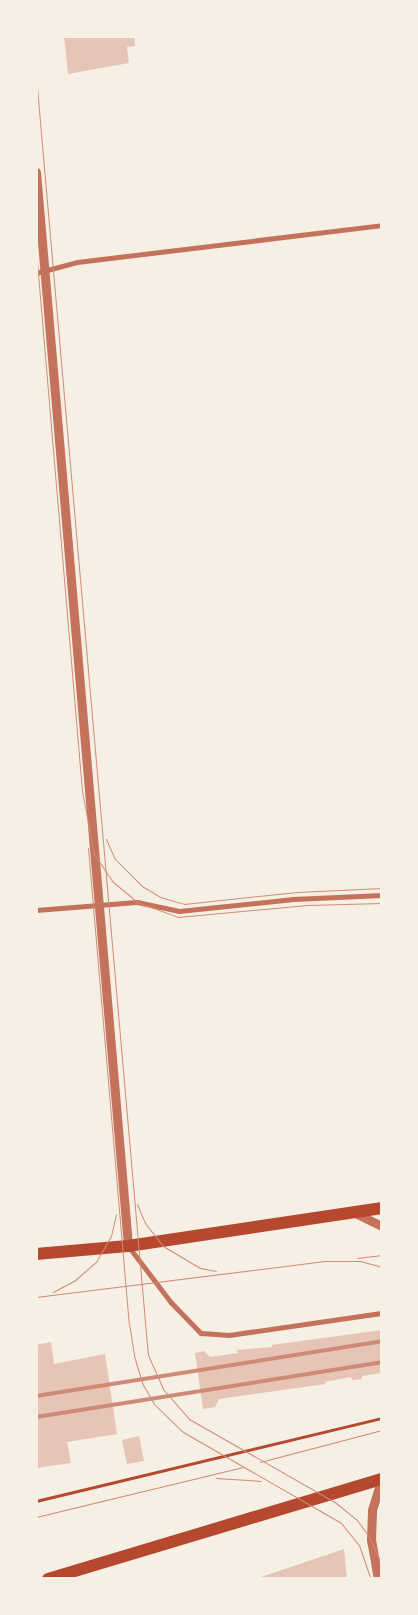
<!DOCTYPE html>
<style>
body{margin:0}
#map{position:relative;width:418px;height:1615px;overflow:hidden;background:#f6efe4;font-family:Arial,sans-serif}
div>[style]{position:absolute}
.building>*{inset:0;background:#e6c5b7}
.path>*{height:3px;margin:-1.5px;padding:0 1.5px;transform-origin:1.5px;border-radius:1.5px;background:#b5482f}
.pedestrian>*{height:4.5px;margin:-2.25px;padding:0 2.25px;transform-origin:2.25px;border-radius:2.25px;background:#c5725c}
.minor>*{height:5px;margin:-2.5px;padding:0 2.5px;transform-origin:2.5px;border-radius:2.5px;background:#c5725c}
.tertiary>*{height:9px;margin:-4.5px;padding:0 4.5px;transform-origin:4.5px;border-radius:4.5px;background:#c5725c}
.primary>*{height:12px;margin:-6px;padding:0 6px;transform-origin:6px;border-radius:6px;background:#b5482f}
.tram>*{height:1px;margin:-0.5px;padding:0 0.5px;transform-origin:0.5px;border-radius:0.5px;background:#cf8b77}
.rail>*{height:4px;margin:-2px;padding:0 2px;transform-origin:2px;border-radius:2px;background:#cf8b77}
span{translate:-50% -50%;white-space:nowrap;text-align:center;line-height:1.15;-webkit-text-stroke:5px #f6efe4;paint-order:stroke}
.frame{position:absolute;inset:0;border:38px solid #f6efe4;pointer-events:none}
</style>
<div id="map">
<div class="building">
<div style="clip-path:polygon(64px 36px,134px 36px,135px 46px,127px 47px,129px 63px,68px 74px)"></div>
<div style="clip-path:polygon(382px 1330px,382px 1373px,362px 1376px,362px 1379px,352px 1380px,351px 1377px,325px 1382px,326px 1384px,219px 1399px,215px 1407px,203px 1409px,195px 1353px,204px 1351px,210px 1357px,238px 1353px,237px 1350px,272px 1347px,272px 1345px)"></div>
<div style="clip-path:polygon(51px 1342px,54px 1364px,105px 1354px,117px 1434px,67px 1442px,71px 1463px,36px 1468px,36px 1345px)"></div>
<div style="clip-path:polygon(139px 1436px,144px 1461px,127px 1464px,122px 1440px)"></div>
<div style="clip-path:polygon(344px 1549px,347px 1579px,259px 1579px,258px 1578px)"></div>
</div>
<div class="path">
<div style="left:36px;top:1501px;width:356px;rotate:-13.5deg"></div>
</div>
<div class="pedestrian">
<div style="left:130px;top:1248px;width:68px;rotate:52.8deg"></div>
<div style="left:171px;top:1302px;width:43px;rotate:45.9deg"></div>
<div style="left:201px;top:1333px;width:28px;rotate:4deg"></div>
<div style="left:229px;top:1335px;width:155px;rotate:-8.2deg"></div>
</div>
<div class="minor">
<div style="left:36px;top:273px;width:42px;rotate:-15deg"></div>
<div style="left:77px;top:262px;width:307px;rotate:-6.9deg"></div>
<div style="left:36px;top:910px;width:101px;rotate:-4.5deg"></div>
<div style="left:137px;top:902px;width:43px;rotate:12.1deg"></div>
<div style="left:179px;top:911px;width:115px;rotate:-6deg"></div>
<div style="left:293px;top:899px;width:89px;rotate:-2.6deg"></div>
</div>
<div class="tertiary">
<div style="left:36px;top:172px;width:1078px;rotate:85.1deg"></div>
<div style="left:353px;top:1212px;width:32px;rotate:26deg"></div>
<div style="left:378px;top:1579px;width:40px;rotate:-100deg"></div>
<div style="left:371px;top:1540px;width:30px;rotate:-88deg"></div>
<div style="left:372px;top:1510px;width:34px;rotate:-73deg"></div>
</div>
<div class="primary">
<div style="left:36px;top:1254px;width:92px;rotate:-5deg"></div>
<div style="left:128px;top:1246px;width:257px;rotate:-8.5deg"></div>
<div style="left:48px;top:1579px;width:349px;rotate:-16.7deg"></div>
</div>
<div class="tram">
<div style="left:36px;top:76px;width:1284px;rotate:85deg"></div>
<div style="left:148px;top:1355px;width:37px;rotate:66deg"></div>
<div style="left:163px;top:1389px;width:40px;rotate:49deg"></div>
<div style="left:189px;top:1419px;width:169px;rotate:29.7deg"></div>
<div style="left:336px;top:1503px;width:26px;rotate:39deg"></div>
<div style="left:356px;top:1519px;width:20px;rotate:53deg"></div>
<div style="left:368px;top:1535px;width:33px;rotate:65deg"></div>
<div style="left:36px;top:250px;width:543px;rotate:85.14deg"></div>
<div style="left:82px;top:791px;width:64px;rotate:79.2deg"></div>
<div style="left:94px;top:854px;width:32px;rotate:56deg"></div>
<div style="left:112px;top:881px;width:33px;rotate:40deg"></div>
<div style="left:137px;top:902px;width:44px;rotate:20.1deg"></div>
<div style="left:178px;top:917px;width:130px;rotate:-5.3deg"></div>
<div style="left:307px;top:905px;width:75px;rotate:-1.5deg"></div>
<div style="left:106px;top:839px;width:22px;rotate:66deg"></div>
<div style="left:115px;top:859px;width:38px;rotate:45deg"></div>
<div style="left:142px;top:886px;width:21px;rotate:31deg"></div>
<div style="left:160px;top:897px;width:25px;rotate:16deg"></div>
<div style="left:184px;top:904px;width:114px;rotate:-6.1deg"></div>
<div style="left:297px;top:892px;width:85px;rotate:-2.7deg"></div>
<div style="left:88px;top:848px;width:477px;rotate:85.1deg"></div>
<div style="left:129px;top:1323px;width:33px;rotate:81deg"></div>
<div style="left:134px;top:1356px;width:28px;rotate:73deg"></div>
<div style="left:142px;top:1383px;width:24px;rotate:60deg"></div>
<div style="left:154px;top:1404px;width:40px;rotate:44deg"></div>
<div style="left:183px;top:1432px;width:182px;rotate:29.9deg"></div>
<div style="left:341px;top:1523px;width:28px;rotate:51deg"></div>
<div style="left:359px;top:1545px;width:36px;rotate:71deg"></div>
<div style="left:137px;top:1204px;width:21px;rotate:67deg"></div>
<div style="left:145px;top:1223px;width:29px;rotate:52deg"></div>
<div style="left:163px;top:1246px;width:43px;rotate:30.7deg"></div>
<div style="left:200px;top:1268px;width:16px;rotate:11deg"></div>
<div style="left:357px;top:1258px;width:25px;rotate:-7deg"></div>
<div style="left:53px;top:1292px;width:24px;rotate:-28deg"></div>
<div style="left:74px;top:1281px;width:29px;rotate:-41deg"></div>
<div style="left:96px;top:1262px;width:30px;rotate:-60deg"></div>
<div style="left:111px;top:1236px;width:22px;rotate:-77deg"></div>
<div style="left:36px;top:1297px;width:291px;rotate:-7.1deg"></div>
<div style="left:325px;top:1261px;width:35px"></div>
<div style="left:360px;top:1261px;width:23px;rotate:15deg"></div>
<div style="left:260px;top:1462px;width:126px;rotate:-14.7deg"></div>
<div style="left:216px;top:1478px;width:45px;rotate:3.8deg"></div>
<div style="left:382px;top:1506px;width:48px;rotate:90deg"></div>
<div style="left:36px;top:1517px;width:213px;rotate:-13.6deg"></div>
</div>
<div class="rail">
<div style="left:36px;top:1396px;width:350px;rotate:-9deg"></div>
<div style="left:36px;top:1417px;width:350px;rotate:-9deg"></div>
</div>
<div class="frame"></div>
</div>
